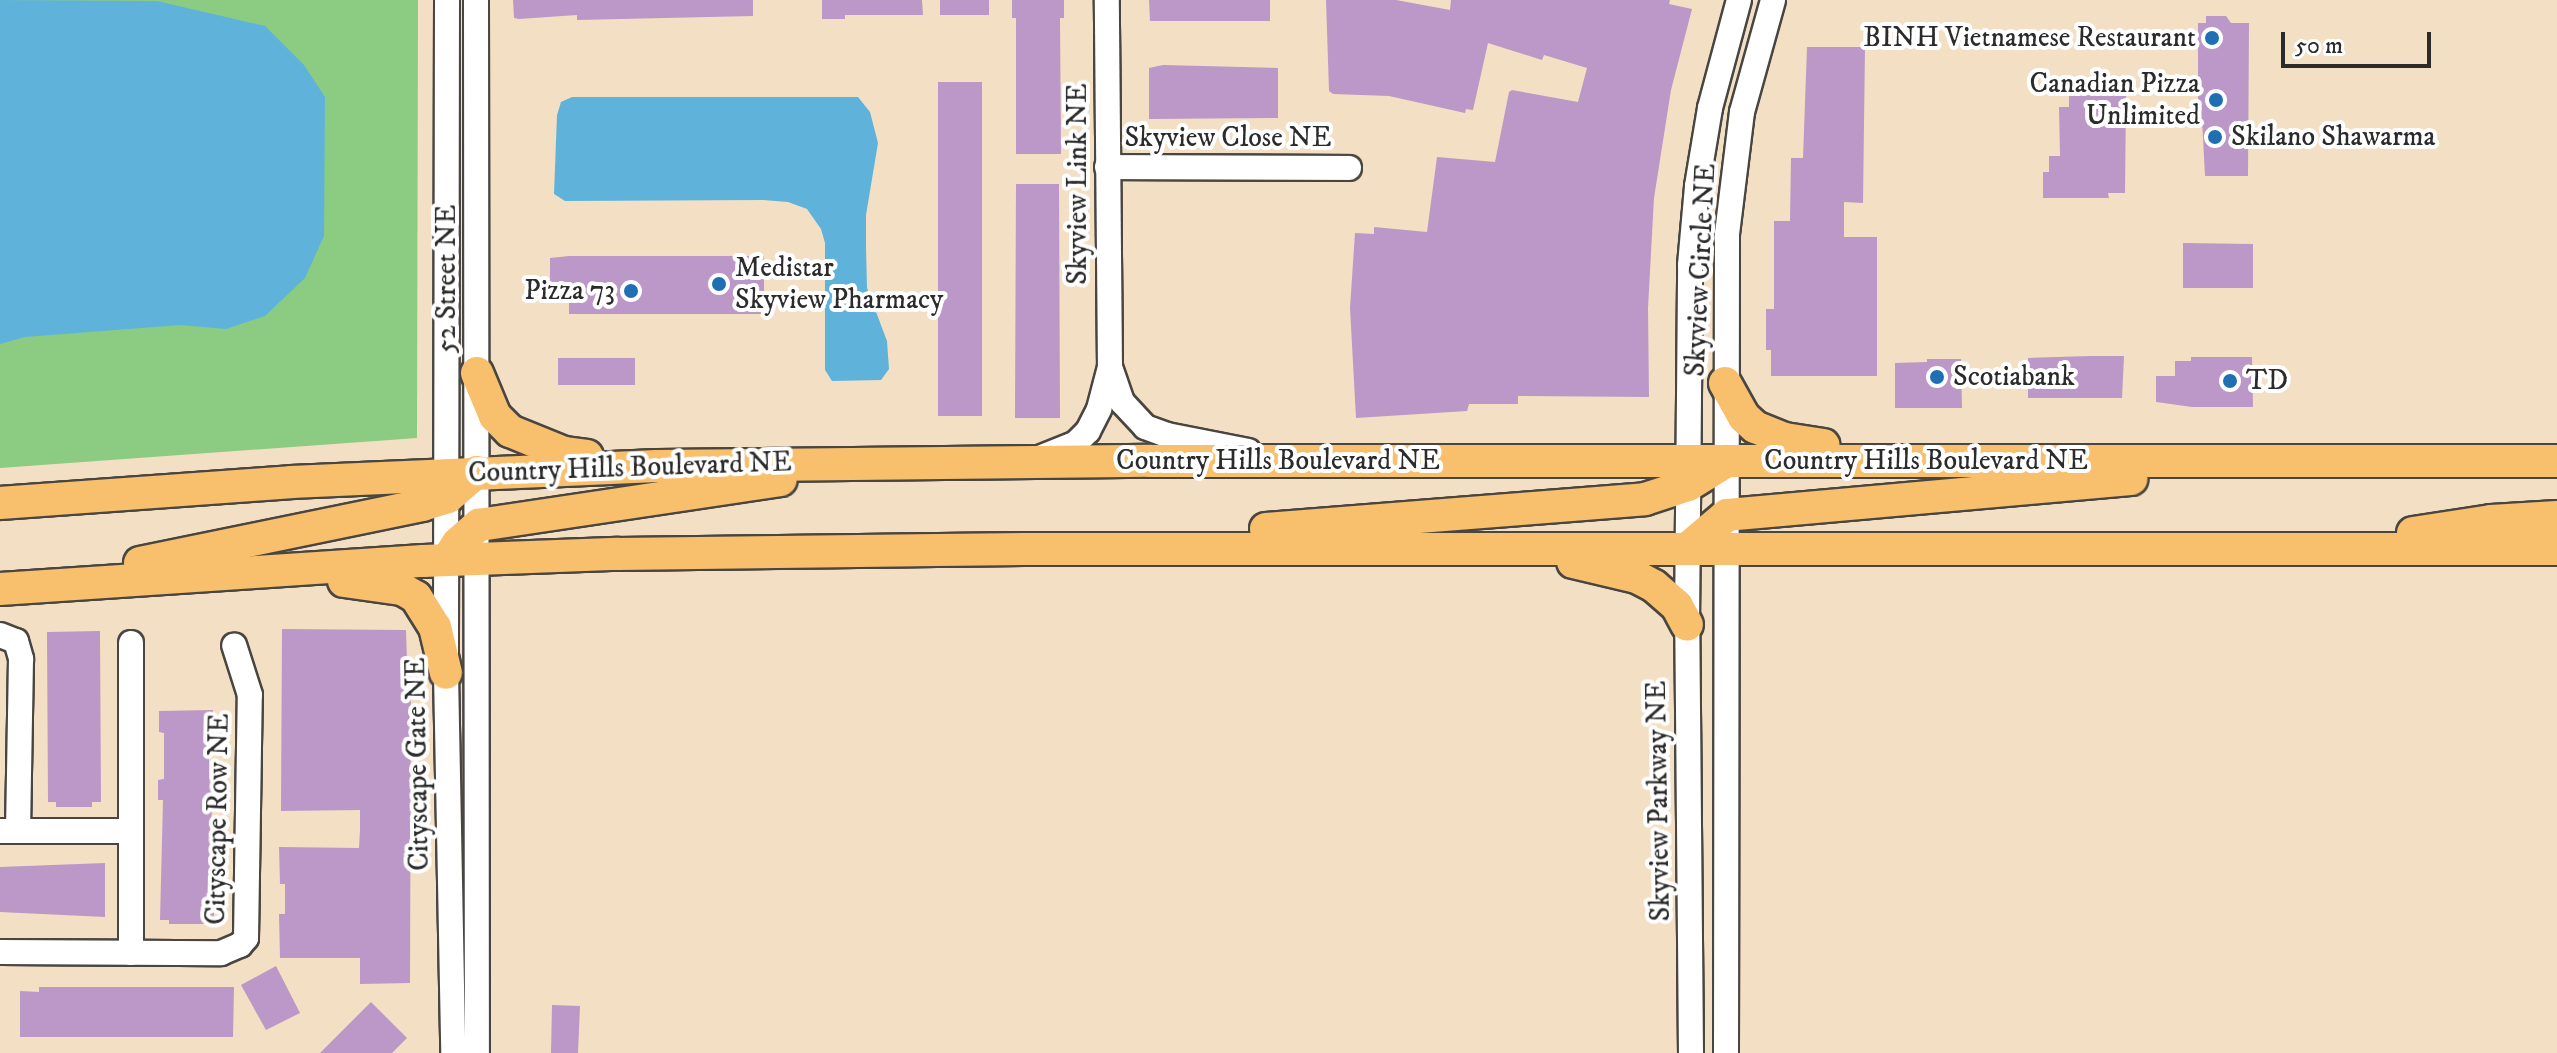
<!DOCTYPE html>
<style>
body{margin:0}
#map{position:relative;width:2557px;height:1053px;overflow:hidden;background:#f3dfc3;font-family:"IM FELL DW Pica",serif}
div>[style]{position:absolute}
.green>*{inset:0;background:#8bcb82}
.water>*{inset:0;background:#5fb3db}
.building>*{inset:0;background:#bb98c7}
.roads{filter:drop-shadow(2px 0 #494642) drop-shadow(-2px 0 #494642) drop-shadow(0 2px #494642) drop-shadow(0 -2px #494642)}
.minor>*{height:24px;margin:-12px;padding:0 12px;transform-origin:12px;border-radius:12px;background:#fff}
.major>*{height:32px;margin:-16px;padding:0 16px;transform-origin:16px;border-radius:16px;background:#f8bf6c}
.dots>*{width:22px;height:22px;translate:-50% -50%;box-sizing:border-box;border:4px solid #fff;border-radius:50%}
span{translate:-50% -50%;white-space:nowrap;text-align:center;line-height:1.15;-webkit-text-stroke:8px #fff;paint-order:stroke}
.poi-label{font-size:28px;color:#2b2b2b}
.right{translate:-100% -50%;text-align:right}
.left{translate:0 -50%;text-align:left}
.street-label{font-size:28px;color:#2b2b2b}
.scale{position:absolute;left:2281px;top:32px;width:150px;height:36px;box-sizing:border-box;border:4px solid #2b2b2b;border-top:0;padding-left:10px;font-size:24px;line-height:28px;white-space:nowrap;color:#2b2b2b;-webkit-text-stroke:6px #fff;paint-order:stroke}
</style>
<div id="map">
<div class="green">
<div style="clip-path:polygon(0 0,418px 0,417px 438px,0 468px)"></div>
</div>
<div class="water">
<div style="clip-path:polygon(0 0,157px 1px,265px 26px,304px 65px,325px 97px,324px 236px,305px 278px,265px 316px,226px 329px,180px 325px,25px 337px,0 344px)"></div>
<div style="clip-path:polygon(572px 97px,858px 97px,870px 112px,878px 143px,866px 215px,866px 247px,867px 288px,887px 341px,889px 369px,881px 380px,832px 381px,825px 370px,825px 243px,821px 229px,807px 209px,788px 202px,763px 200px,565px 201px,554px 194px,557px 115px,561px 102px)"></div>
</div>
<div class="building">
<div style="clip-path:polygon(513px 0,753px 0,753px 16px,577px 20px,577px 15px,519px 19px,514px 18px)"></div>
<div style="clip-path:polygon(822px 0,922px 0,923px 15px,845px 15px,845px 19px,822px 19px)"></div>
<div style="clip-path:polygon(940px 0,989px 0,989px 15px,940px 15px)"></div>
<div style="clip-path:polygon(1012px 0,1064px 0,1064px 18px,1060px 18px,1061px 154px,1016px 154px,1016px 18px,1012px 18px)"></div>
<div style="clip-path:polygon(1149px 0,1270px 0,1270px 21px,1150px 21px)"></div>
<div style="clip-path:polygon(1326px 0,1396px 0,1450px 10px,1451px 0,1670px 0,1669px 4px,1692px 9px,1671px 90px,1654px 198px,1648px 308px,1649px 397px,1518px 396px,1518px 404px,1469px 404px,1467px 411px,1356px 418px,1350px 308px,1355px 233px,1374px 234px,1374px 227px,1427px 232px,1437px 157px,1495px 162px,1509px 92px,1512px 90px,1578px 102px,1587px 68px,1544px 55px,1542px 60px,1488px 43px,1473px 110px,1466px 109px,1465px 113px,1389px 96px,1333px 94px,1329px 91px)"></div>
<div style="clip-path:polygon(2206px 16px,2226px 16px,2231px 23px,2249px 23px,2248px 176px,2205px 176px,2202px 119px,2198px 119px,2198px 23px,2206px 23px)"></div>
<div style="clip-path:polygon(1807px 47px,1865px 47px,1863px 203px,1844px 202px,1844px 237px,1877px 237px,1877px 376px,1771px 376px,1771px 350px,1766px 350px,1766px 309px,1774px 309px,1774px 221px,1790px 221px,1791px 158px,1803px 158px)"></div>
<div style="clip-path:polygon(1163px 65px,1278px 68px,1278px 118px,1149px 119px,1149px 68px)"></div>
<div style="clip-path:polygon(938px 82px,982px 82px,982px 416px,938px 416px)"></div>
<div style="clip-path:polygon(2110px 91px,2110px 95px,2126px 94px,2125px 193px,2108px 193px,2109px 198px,2043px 198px,2043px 172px,2049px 172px,2049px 156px,2060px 156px,2059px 107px,2069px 107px,2069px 95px)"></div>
<div style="clip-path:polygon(1016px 184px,1059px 184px,1060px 418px,1015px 418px)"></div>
<div style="clip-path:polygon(2183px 243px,2253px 244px,2253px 288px,2183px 288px)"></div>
<div style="clip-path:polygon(569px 256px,764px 256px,764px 314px,569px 314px,569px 291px,550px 291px,550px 258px)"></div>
<div style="clip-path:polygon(2090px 356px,2124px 356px,2122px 398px,2028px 398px,2028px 358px)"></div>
<div style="clip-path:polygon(2191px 357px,2252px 357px,2253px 407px,2192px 407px,2156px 402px,2156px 376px,2175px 376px,2175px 361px,2191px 361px)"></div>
<div style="clip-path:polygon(558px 358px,635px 358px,635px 385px,558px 385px)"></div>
<div style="clip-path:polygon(1927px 359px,1961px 359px,1962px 408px,1895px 408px,1895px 363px,1927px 362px)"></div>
<div style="clip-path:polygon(282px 629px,406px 630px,407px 662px,411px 662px,410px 983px,360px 984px,360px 958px,280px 958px,279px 914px,285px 914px,285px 884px,280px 884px,279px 847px,359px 848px,360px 830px,360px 810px,281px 811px)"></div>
<div style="clip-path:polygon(100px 631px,101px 802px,92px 802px,92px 807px,56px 807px,56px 802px,48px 802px,47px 632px)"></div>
<div style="clip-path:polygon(213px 710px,213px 733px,209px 733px,209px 779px,215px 779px,210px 831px,214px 831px,214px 919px,205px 919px,205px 924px,169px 924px,169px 920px,160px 920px,163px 800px,158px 800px,158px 780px,164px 779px,164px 733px,159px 732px,159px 711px)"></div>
<div style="clip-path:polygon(105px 863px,105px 917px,0 912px,0 867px)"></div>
<div style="clip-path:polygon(276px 966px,300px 1013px,266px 1030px,241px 985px)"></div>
<div style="clip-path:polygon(39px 987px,234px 987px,233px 1037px,20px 1037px,20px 991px,39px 992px)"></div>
<div style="clip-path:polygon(371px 1002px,407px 1038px,392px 1053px,320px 1053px)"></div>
<div style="clip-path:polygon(552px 1005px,580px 1006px,578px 1053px,551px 1053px)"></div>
</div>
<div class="roads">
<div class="minor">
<div style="left:447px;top:0;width:673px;rotate:90.09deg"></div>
<div style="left:446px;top:673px;width:380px;rotate:88.9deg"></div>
<div style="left:476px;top:0;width:1053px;rotate:89.95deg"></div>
<div style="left:1107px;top:167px;width:242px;rotate:0.2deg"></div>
<div style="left:1110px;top:367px;width:37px;rotate:71deg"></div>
<div style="left:1122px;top:402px;width:34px;rotate:47deg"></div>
<div style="left:1145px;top:427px;width:23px;rotate:20deg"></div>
<div style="left:1167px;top:435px;width:83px;rotate:11.2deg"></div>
<div style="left:1042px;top:457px;width:37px;rotate:-22deg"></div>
<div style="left:1076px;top:443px;width:17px;rotate:-45deg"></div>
<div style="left:1088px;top:431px;width:25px;rotate:-63deg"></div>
<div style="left:1099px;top:409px;width:43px;rotate:-75.3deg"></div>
<div style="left:1110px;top:367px;width:367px;rotate:-90.5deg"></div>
<div style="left:0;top:635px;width:17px;rotate:21deg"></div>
<div style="left:16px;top:641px;width:19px;rotate:74deg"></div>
<div style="left:21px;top:659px;width:172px;rotate:91deg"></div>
<div style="left:0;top:831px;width:131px"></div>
<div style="left:0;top:952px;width:221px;rotate:0.3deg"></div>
<div style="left:221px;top:953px;width:21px;rotate:-23deg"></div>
<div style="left:240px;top:945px;width:9px;rotate:-49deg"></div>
<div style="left:246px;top:938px;width:243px;rotate:-89.1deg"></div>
<div style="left:250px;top:695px;width:52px;rotate:-107.7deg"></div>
<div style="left:131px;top:953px;width:310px;rotate:-90deg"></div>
<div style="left:1691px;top:1053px;width:428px;rotate:-90.5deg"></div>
<div style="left:1687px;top:625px;width:360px;rotate:-89.5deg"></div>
<div style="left:1690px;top:265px;width:79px;rotate:-84.9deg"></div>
<div style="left:1697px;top:186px;width:79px;rotate:-80.5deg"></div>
<div style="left:1710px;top:108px;width:112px;rotate:-75deg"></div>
<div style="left:1726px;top:1053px;width:819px;rotate:-89.93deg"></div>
<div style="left:1727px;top:234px;width:123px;rotate:-83deg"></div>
<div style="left:1742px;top:112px;width:116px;rotate:-74.5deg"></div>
</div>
<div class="major">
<div style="left:477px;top:373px;width:47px;rotate:67.3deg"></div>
<div style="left:495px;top:416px;width:21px;rotate:45deg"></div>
<div style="left:510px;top:431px;width:58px;rotate:22.2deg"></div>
<div style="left:564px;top:453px;width:23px;rotate:7deg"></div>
<div style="left:1725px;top:383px;width:39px;rotate:61deg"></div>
<div style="left:1744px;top:417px;width:15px;rotate:42deg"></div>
<div style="left:1755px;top:427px;width:32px;rotate:22deg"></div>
<div style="left:1785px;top:439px;width:39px;rotate:9deg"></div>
<div style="left:0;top:503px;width:292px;rotate:-4.1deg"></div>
<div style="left:291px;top:482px;width:366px;rotate:-2.5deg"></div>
<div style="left:657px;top:466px;width:493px;rotate:-0.6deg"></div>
<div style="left:1150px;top:461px;width:1407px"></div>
<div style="left:1266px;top:529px;width:380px;rotate:-4.5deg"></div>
<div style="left:1645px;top:499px;width:45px;rotate:-18deg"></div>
<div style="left:1688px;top:485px;width:46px;rotate:-31.6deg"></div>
<div style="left:2413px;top:533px;width:79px;rotate:-8.7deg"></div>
<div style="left:2491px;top:521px;width:66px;rotate:-3.5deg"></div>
<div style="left:1688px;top:548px;width:51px;rotate:-40.2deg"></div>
<div style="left:1727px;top:515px;width:406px;rotate:-5.1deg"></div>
<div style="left:447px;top:560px;width:20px;rotate:-57deg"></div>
<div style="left:458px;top:543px;width:28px;rotate:-41deg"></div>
<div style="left:479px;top:525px;width:305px;rotate:-8.5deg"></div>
<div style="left:1573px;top:562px;width:66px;rotate:13.2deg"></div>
<div style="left:1637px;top:577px;width:19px;rotate:28deg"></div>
<div style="left:1654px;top:586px;width:30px;rotate:41deg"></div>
<div style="left:1677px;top:606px;width:21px;rotate:62deg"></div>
<div style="left:140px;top:563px;width:288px;rotate:-11.6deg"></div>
<div style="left:422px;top:505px;width:27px;rotate:-17deg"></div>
<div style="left:448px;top:497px;width:38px;rotate:-41deg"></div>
<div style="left:344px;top:581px;width:59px;rotate:7.9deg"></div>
<div style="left:402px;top:589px;width:16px;rotate:30deg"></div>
<div style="left:416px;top:597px;width:36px;rotate:58deg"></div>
<div style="left:435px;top:627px;width:47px;rotate:76.6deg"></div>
<div style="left:0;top:589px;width:424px;rotate:-3.8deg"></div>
<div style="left:423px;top:561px;width:195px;rotate:-2.1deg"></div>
<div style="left:618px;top:554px;width:406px;rotate:-0.7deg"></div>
<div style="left:1024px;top:549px;width:1533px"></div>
</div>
</div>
<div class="dots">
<div style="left:2212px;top:38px;background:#1f6fb2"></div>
<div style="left:2216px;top:100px;background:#1f6fb2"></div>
<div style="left:2215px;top:137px;background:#1f6fb2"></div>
<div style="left:719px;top:284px;background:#1f6fb2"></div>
<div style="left:631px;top:291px;background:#1f6fb2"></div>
<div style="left:1937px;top:377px;background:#1f6fb2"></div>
<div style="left:2230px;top:381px;background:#1f6fb2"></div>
</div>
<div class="poi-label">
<span class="right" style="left:2196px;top:38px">BINH Vietnamese Restaurant</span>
<span class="right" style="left:2200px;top:100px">Canadian Pizza<br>Unlimited</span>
<span class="left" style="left:2231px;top:137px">Skilano Shawarma</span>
<span class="left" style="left:735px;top:284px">Medistar<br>Skyview Pharmacy</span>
<span class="right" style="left:615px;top:291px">Pizza 73</span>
<span class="left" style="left:1953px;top:377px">Scotiabank</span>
<span class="left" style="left:2246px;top:381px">TD</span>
</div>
<div class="street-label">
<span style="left:1228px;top:138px">Skyview Close NE</span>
<span style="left:1078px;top:184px;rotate:-90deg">Skyview Link NE</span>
<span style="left:1701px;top:270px;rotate:-87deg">Skyview Circle NE</span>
<span style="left:447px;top:279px;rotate:-90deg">52 Street NE</span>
<span style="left:1278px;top:461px">Country Hills Boulevard NE</span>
<span style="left:1926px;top:461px">Country Hills Boulevard NE</span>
<span style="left:630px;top:468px;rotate:-2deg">Country Hills Boulevard NE</span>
<span style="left:418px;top:764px;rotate:-91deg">Cityscape Gate NE</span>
<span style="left:1659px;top:801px;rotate:-91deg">Skyview Parkway NE</span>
<span style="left:218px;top:819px;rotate:-89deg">Cityscape Row NE</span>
</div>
<div class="scale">50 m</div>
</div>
